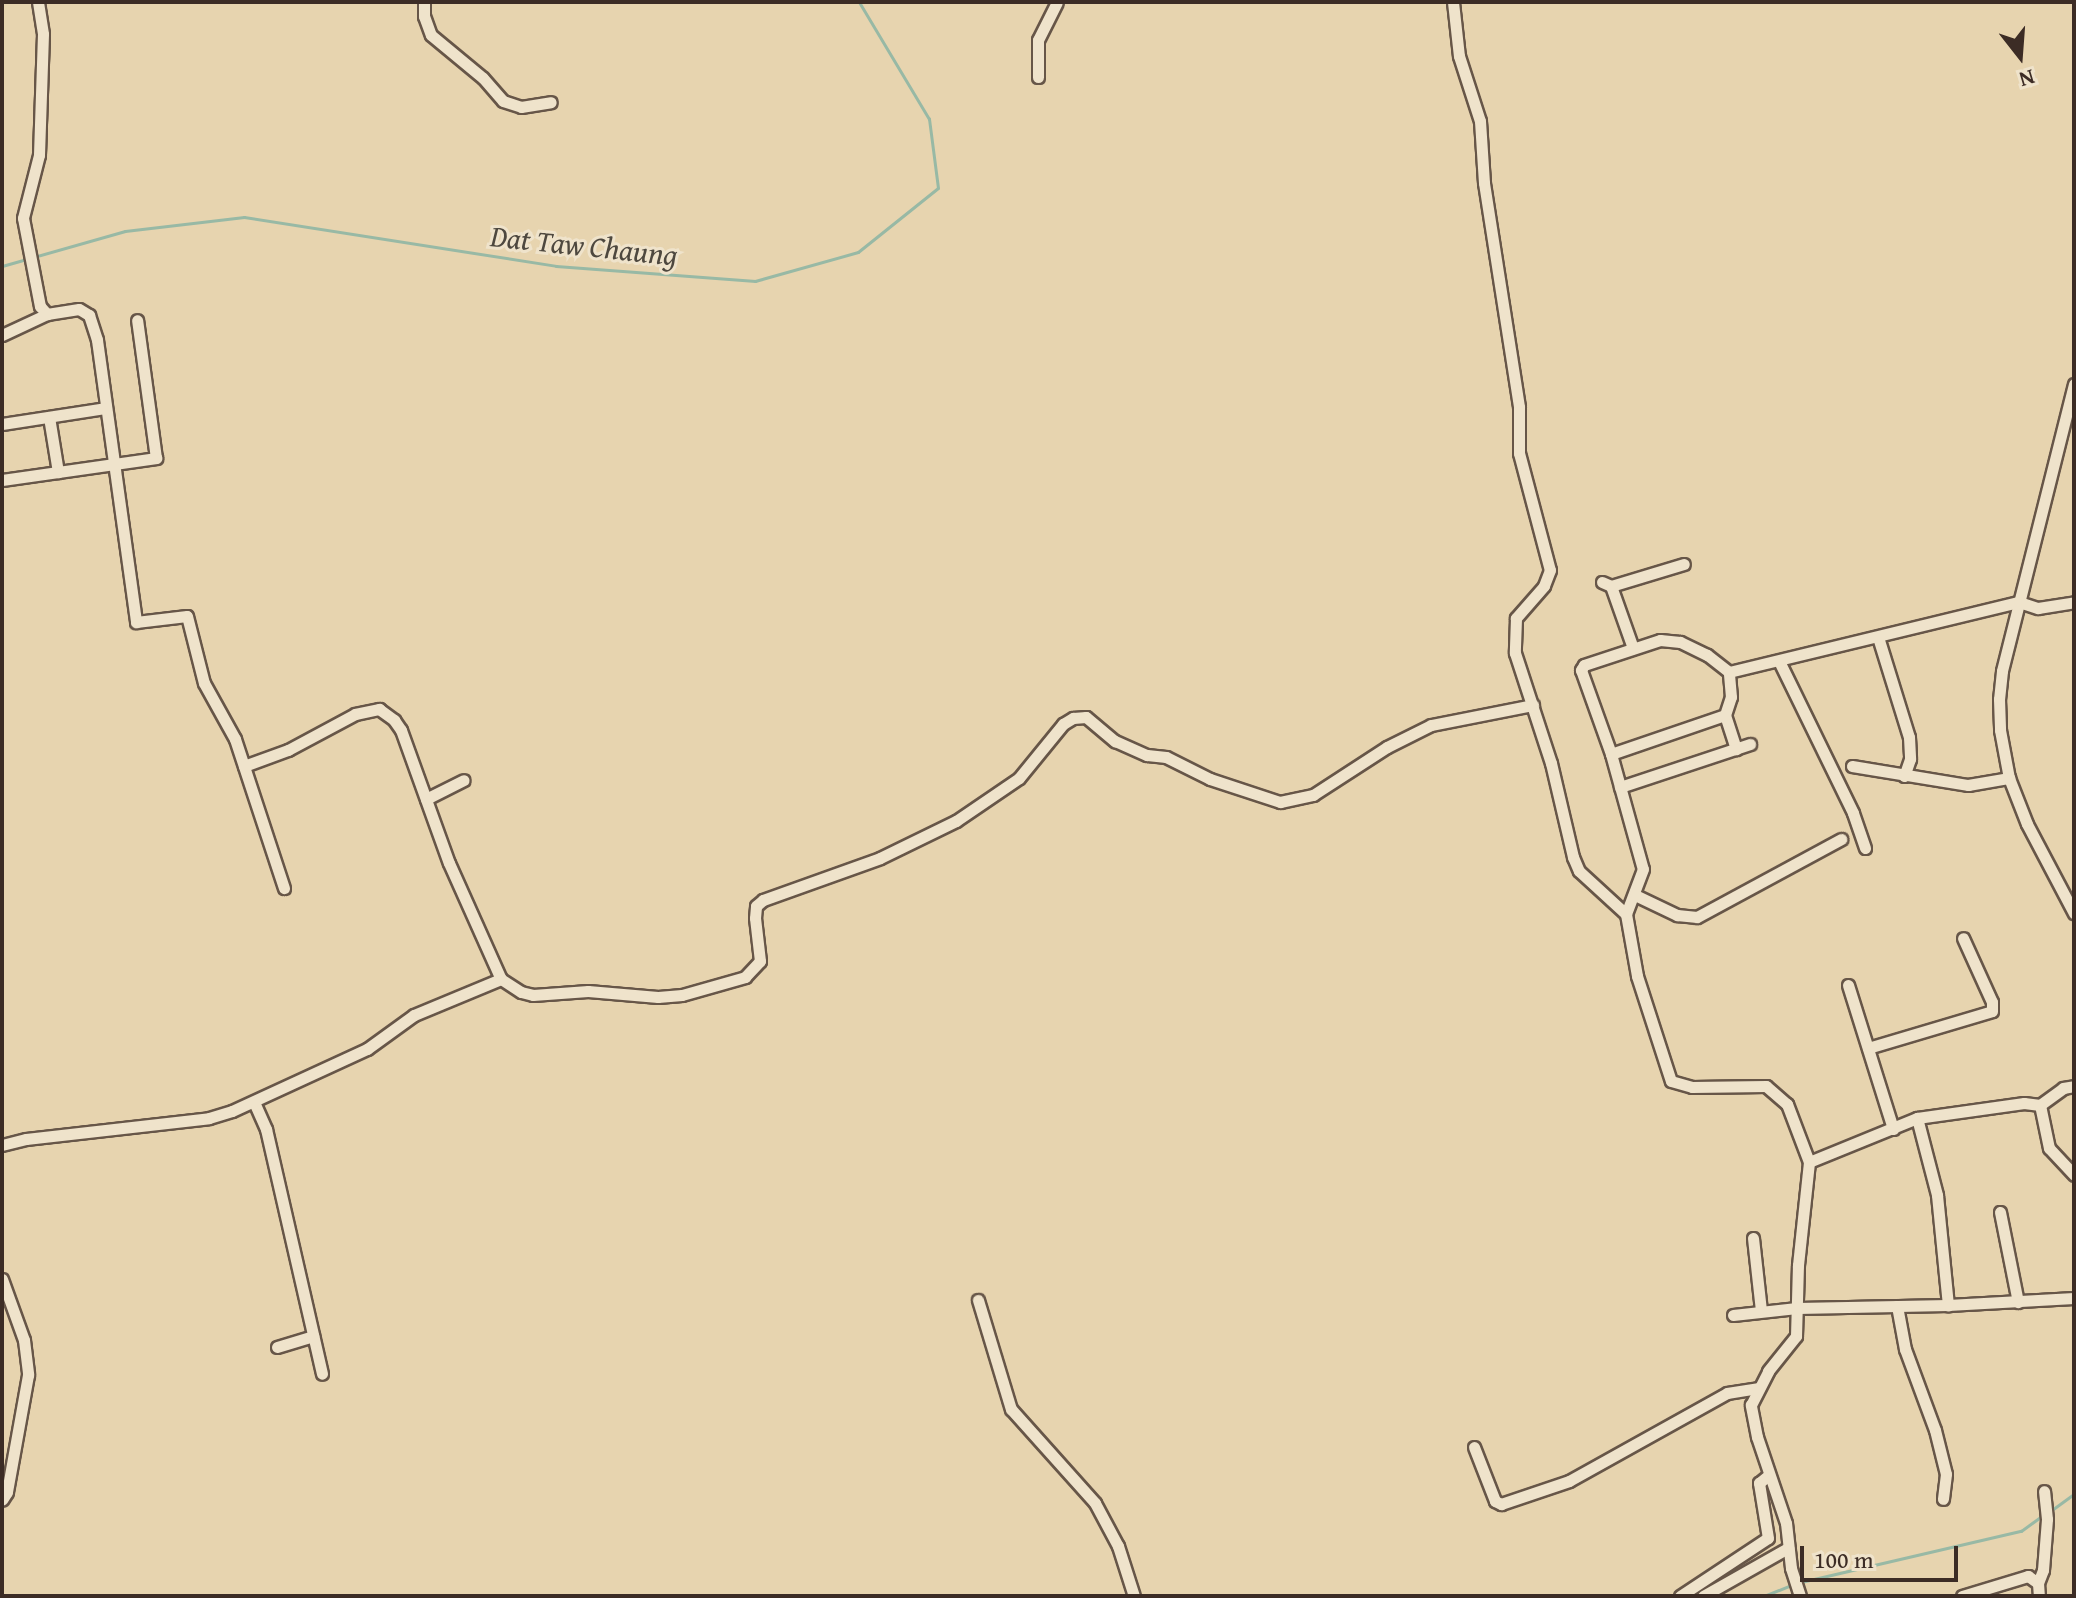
<!DOCTYPE html>
<style>
body{margin:0}
#map{position:relative;width:2076px;height:1598px;overflow:hidden;background:#e7d4af;font-family:"Gentium Book Plus",serif}
div>[style]{position:absolute}
.stream>*{height:3px;margin:-1.5px;padding:0 1.5px;transform-origin:1.5px;border-radius:1.5px;background:#98b9a5}
.roads{filter:drop-shadow(2px 0 #675648) drop-shadow(-2px 0 #675648) drop-shadow(0 2px #675648) drop-shadow(0 -2px #675648)}
.minor>*{height:11px;margin:-5.5px;padding:0 5.5px;transform-origin:5.5px;border-radius:5.5px;background:#efe3cb}
span{translate:-50% -50%;white-space:nowrap;text-align:center;line-height:1.15;-webkit-text-stroke:6px #efe3cb;paint-order:stroke}
.water-label{font-size:30px;color:#4e483f;font-style:italic}
.frame{position:absolute;inset:0;border:4px solid #3c2c25;pointer-events:none}
.north{position:absolute;left:1980px;top:16px;width:80px;height:80px;-webkit-text-stroke:6px #efe3cb;paint-order:stroke;rotate:163deg;font-size:22px;font-weight:700;line-height:32px;text-align:center;color:#3c2c25}
.north::after{content:'';display:block;margin:auto;width:28px;height:36px;background:#3c2c25;clip-path:polygon(50% 0,100% 100%,50% 72%,0 100%)}
.scale{position:absolute;left:1800px;top:1546px;width:158px;height:36px;box-sizing:border-box;border:4px solid #3c2c25;border-top:0;padding-left:10px;font-size:24px;line-height:28px;white-space:nowrap;color:#3c2c25;-webkit-text-stroke:6px #efe3cb;paint-order:stroke}
</style>
<div id="map">
<div class="stream">
<div style="left:2px;top:266px;width:128px;rotate:-15.9deg"></div>
<div style="left:125px;top:231px;width:120px;rotate:-6.7deg"></div>
<div style="left:244px;top:217px;width:316px;rotate:8.9deg"></div>
<div style="left:556px;top:266px;width:200px;rotate:4.3deg"></div>
<div style="left:755px;top:281px;width:107px;rotate:-15.7deg"></div>
<div style="left:858px;top:252px;width:102px;rotate:-38.7deg"></div>
<div style="left:938px;top:188px;width:70px;rotate:-97.4deg"></div>
<div style="left:929px;top:119px;width:136px;rotate:-120.9deg"></div>
<div style="left:2049px;top:1512px;width:31px;rotate:-36deg"></div>
<div style="left:1801px;top:1582px;width:226px;rotate:-13.1deg"></div>
<div style="left:2021px;top:1531px;width:26px;rotate:-36deg"></div>
<div style="left:1764px;top:1596px;width:31px;rotate:-22deg"></div>
</div>
<div class="roads">
<div class="minor">
<div style="left:38px;top:2px;width:32px;rotate:81deg"></div>
<div style="left:43px;top:34px;width:121px;rotate:91.9deg"></div>
<div style="left:39px;top:155px;width:65px;rotate:104.3deg"></div>
<div style="left:23px;top:218px;width:90px;rotate:79.1deg"></div>
<div style="left:40px;top:306px;width:11px;rotate:49deg"></div>
<div style="left:47px;top:314px;width:32px;rotate:-9deg"></div>
<div style="left:79px;top:309px;width:12px;rotate:31deg"></div>
<div style="left:89px;top:315px;width:26px;rotate:72deg"></div>
<div style="left:97px;top:340px;width:285px;rotate:82.1deg"></div>
<div style="left:136px;top:622px;width:51px;rotate:-6.7deg"></div>
<div style="left:187px;top:616px;width:69px;rotate:75.8deg"></div>
<div style="left:204px;top:683px;width:64px;rotate:61deg"></div>
<div style="left:235px;top:739px;width:157px;rotate:71.8deg"></div>
<div style="left:424px;top:2px;width:14px;rotate:90deg"></div>
<div style="left:424px;top:16px;width:20px;rotate:70deg"></div>
<div style="left:431px;top:35px;width:67px;rotate:39.6deg"></div>
<div style="left:483px;top:78px;width:30px;rotate:49deg"></div>
<div style="left:503px;top:101px;width:19px;rotate:18deg"></div>
<div style="left:521px;top:107px;width:30px;rotate:-9deg"></div>
<div style="left:1453px;top:2px;width:54px;rotate:83.7deg"></div>
<div style="left:1459px;top:56px;width:68px;rotate:72.1deg"></div>
<div style="left:1480px;top:121px;width:62px;rotate:86.3deg"></div>
<div style="left:1484px;top:183px;width:227px;rotate:81.1deg"></div>
<div style="left:1519px;top:407px;width:46px;rotate:90deg"></div>
<div style="left:1519px;top:453px;width:121px;rotate:75.2deg"></div>
<div style="left:1550px;top:570px;width:17px;rotate:111deg"></div>
<div style="left:1544px;top:586px;width:43px;rotate:131.2deg"></div>
<div style="left:1516px;top:618px;width:35px;rotate:92deg"></div>
<div style="left:1515px;top:653px;width:116px;rotate:71.9deg"></div>
<div style="left:1551px;top:763px;width:97px;rotate:76.8deg"></div>
<div style="left:1573px;top:857px;width:15px;rotate:67deg"></div>
<div style="left:1579px;top:871px;width:64px;rotate:42.5deg"></div>
<div style="left:1626px;top:914px;width:63px;rotate:79.9deg"></div>
<div style="left:1637px;top:976px;width:110px;rotate:72.1deg"></div>
<div style="left:1671px;top:1081px;width:22px;rotate:16deg"></div>
<div style="left:1692px;top:1087px;width:74px;rotate:-0.8deg"></div>
<div style="left:1766px;top:1086px;width:28px;rotate:41deg"></div>
<div style="left:1787px;top:1104px;width:62px;rotate:69.2deg"></div>
<div style="left:1038px;top:77px;width:37px;rotate:-90deg"></div>
<div style="left:1038px;top:40px;width:42px;rotate:-63.4deg"></div>
<div style="left:2px;top:335px;width:50px;rotate:-25deg"></div>
<div style="left:2074px;top:384px;width:296px;rotate:104.1deg"></div>
<div style="left:2002px;top:671px;width:28px;rotate:96deg"></div>
<div style="left:1999px;top:699px;width:31px;rotate:88deg"></div>
<div style="left:2000px;top:730px;width:49px;rotate:79.4deg"></div>
<div style="left:2009px;top:778px;width:49px;rotate:68.6deg"></div>
<div style="left:2027px;top:824px;width:101px;rotate:62.2deg"></div>
<div style="left:49px;top:417px;width:56px;rotate:80.7deg"></div>
<div style="left:2px;top:424px;width:104px;rotate:-8.8deg"></div>
<div style="left:2px;top:480px;width:156px;rotate:-8.1deg"></div>
<div style="left:156px;top:458px;width:139px;rotate:-97.8deg"></div>
<div style="left:1602px;top:582px;width:10px;rotate:24deg"></div>
<div style="left:1611px;top:586px;width:66px;rotate:70.5deg"></div>
<div style="left:1611px;top:586px;width:76px;rotate:-16.8deg"></div>
<div style="left:1878px;top:637px;width:105px;rotate:72.8deg"></div>
<div style="left:1909px;top:737px;width:22px;rotate:87deg"></div>
<div style="left:1910px;top:759px;width:18px;rotate:109deg"></div>
<div style="left:1779px;top:661px;width:169px;rotate:64deg"></div>
<div style="left:1853px;top:813px;width:37px;rotate:71deg"></div>
<div style="left:1729px;top:672px;width:298px;rotate:-13.6deg"></div>
<div style="left:2019px;top:602px;width:20px;rotate:18deg"></div>
<div style="left:2038px;top:608px;width:36px;rotate:-9deg"></div>
<div style="left:1725px;top:715px;width:36px;rotate:72deg"></div>
<div style="left:1611px;top:754px;width:120px;rotate:-18.9deg"></div>
<div style="left:1725px;top:715px;width:19px;rotate:-72deg"></div>
<div style="left:1731px;top:697px;width:25px;rotate:-95deg"></div>
<div style="left:1729px;top:672px;width:28px;rotate:-142deg"></div>
<div style="left:1707px;top:655px;width:30px;rotate:-154deg"></div>
<div style="left:1680px;top:642px;width:20px;rotate:-174deg"></div>
<div style="left:1660px;top:640px;width:80px;rotate:161.8deg"></div>
<div style="left:1584px;top:665px;width:6px;rotate:121deg"></div>
<div style="left:1581px;top:670px;width:89px;rotate:70.3deg"></div>
<div style="left:1611px;top:754px;width:119px;rotate:74.5deg"></div>
<div style="left:1643px;top:869px;width:48px;rotate:110.7deg"></div>
<div style="left:244px;top:766px;width:47px;rotate:-20deg"></div>
<div style="left:288px;top:750px;width:76px;rotate:-28.2deg"></div>
<div style="left:355px;top:714px;width:25px;rotate:-12deg"></div>
<div style="left:379px;top:709px;width:19px;rotate:36deg"></div>
<div style="left:394px;top:720px;width:12px;rotate:55deg"></div>
<div style="left:401px;top:730px;width:141px;rotate:70.2deg"></div>
<div style="left:449px;top:863px;width:127px;rotate:65.9deg"></div>
<div style="left:501px;top:979px;width:24px;rotate:33deg"></div>
<div style="left:521px;top:992px;width:12px;rotate:14deg"></div>
<div style="left:533px;top:995px;width:55px;rotate:-4.2deg"></div>
<div style="left:588px;top:991px;width:70px;rotate:4.9deg"></div>
<div style="left:658px;top:997px;width:24px;rotate:-5deg"></div>
<div style="left:682px;top:995px;width:66px;rotate:-15.9deg"></div>
<div style="left:745px;top:977px;width:22px;rotate:-47deg"></div>
<div style="left:760px;top:961px;width:43px;rotate:-96.6deg"></div>
<div style="left:755px;top:918px;width:12px;rotate:-85deg"></div>
<div style="left:756px;top:906px;width:9px;rotate:-41deg"></div>
<div style="left:763px;top:900px;width:124px;rotate:-19.7deg"></div>
<div style="left:880px;top:858px;width:85px;rotate:-26deg"></div>
<div style="left:956px;top:821px;width:76px;rotate:-34.3deg"></div>
<div style="left:1019px;top:778px;width:70px;rotate:-50.8deg"></div>
<div style="left:1063px;top:724px;width:12px;rotate:-31deg"></div>
<div style="left:1073px;top:718px;width:13px;rotate:-4deg"></div>
<div style="left:1086px;top:717px;width:38px;rotate:40deg"></div>
<div style="left:1115px;top:741px;width:35px;rotate:24deg"></div>
<div style="left:1147px;top:755px;width:19px;rotate:6deg"></div>
<div style="left:1166px;top:757px;width:49px;rotate:26.6deg"></div>
<div style="left:1210px;top:779px;width:74px;rotate:18.2deg"></div>
<div style="left:1280px;top:802px;width:34px;rotate:-12deg"></div>
<div style="left:1313px;top:795px;width:88px;rotate:-33deg"></div>
<div style="left:1387px;top:747px;width:49px;rotate:-26.6deg"></div>
<div style="left:1431px;top:725px;width:104px;rotate:-11.1deg"></div>
<div style="left:1852px;top:766px;width:118px;rotate:9.3deg"></div>
<div style="left:1968px;top:785px;width:42px;rotate:-9.7deg"></div>
<div style="left:1620px;top:787px;width:137px;rotate:-18.3deg"></div>
<div style="left:426px;top:799px;width:42px;rotate:-26.6deg"></div>
<div style="left:1635px;top:895px;width:47px;rotate:25.5deg"></div>
<div style="left:1677px;top:915px;width:20px;rotate:6deg"></div>
<div style="left:1697px;top:917px;width:164px;rotate:-28.4deg"></div>
<div style="left:1848px;top:985px;width:151px;rotate:72.6deg"></div>
<div style="left:1868px;top:1048px;width:129px;rotate:-16.6deg"></div>
<div style="left:1992px;top:1011px;width:9px;rotate:-90deg"></div>
<div style="left:1992px;top:1002px;width:70px;rotate:-114.4deg"></div>
<div style="left:254px;top:1102px;width:30px;rotate:66deg"></div>
<div style="left:266px;top:1129px;width:251px;rotate:77.1deg"></div>
<div style="left:2040px;top:1105px;width:44px;rotate:78.2deg"></div>
<div style="left:2049px;top:1148px;width:37px;rotate:47deg"></div>
<div style="left:1917px;top:1118px;width:80px;rotate:75.4deg"></div>
<div style="left:1937px;top:1195px;width:111px;rotate:84.3deg"></div>
<div style="left:2px;top:1145px;width:25px;rotate:-14deg"></div>
<div style="left:26px;top:1139px;width:184px;rotate:-6.5deg"></div>
<div style="left:209px;top:1118px;width:24px;rotate:-17deg"></div>
<div style="left:232px;top:1111px;width:149px;rotate:-24.7deg"></div>
<div style="left:367px;top:1049px;width:58px;rotate:-35.9deg"></div>
<div style="left:414px;top:1015px;width:94px;rotate:-22.5deg"></div>
<div style="left:2000px;top:1212px;width:92px;rotate:78.7deg"></div>
<div style="left:1753px;top:1238px;width:73px;rotate:83.7deg"></div>
<div style="left:2px;top:1279px;width:65px;rotate:70.2deg"></div>
<div style="left:24px;top:1340px;width:35px;rotate:83deg"></div>
<div style="left:28px;top:1375px;width:119px;rotate:100.2deg"></div>
<div style="left:7px;top:1492px;width:9px;rotate:122deg"></div>
<div style="left:978px;top:1300px;width:114px;rotate:73.2deg"></div>
<div style="left:1011px;top:1409px;width:126px;rotate:48.2deg"></div>
<div style="left:1095px;top:1503px;width:49px;rotate:61.9deg"></div>
<div style="left:1118px;top:1546px;width:52px;rotate:72.3deg"></div>
<div style="left:1897px;top:1306px;width:44px;rotate:79.5deg"></div>
<div style="left:1905px;top:1349px;width:86px;rotate:69.7deg"></div>
<div style="left:1935px;top:1430px;width:45px;rotate:76deg"></div>
<div style="left:1946px;top:1474px;width:25px;rotate:97deg"></div>
<div style="left:1733px;top:1315px;width:64px;rotate:-6.2deg"></div>
<div style="left:1797px;top:1308px;width:151px;rotate:-1.1deg"></div>
<div style="left:1948px;top:1305px;width:126px;rotate:-3.2deg"></div>
<div style="left:277px;top:1347px;width:38px;rotate:-17deg"></div>
<div style="left:1474px;top:1447px;width:58px;rotate:68.7deg"></div>
<div style="left:1495px;top:1501px;width:7px;rotate:27deg"></div>
<div style="left:1501px;top:1504px;width:72px;rotate:-18.7deg"></div>
<div style="left:1569px;top:1481px;width:181px;rotate:-29.1deg"></div>
<div style="left:1727px;top:1393px;width:31px;rotate:-9deg"></div>
<div style="left:2038px;top:1583px;width:14px;rotate:-69deg"></div>
<div style="left:2043px;top:1570px;width:51px;rotate:-85.5deg"></div>
<div style="left:2047px;top:1519px;width:28px;rotate:-96deg"></div>
<div style="left:1680px;top:1596px;width:105px;rotate:-33.4deg"></div>
<div style="left:1768px;top:1538px;width:56px;rotate:-99.3deg"></div>
<div style="left:1759px;top:1483px;width:13px;rotate:-39deg"></div>
<div style="left:1703px;top:1596px;width:98px;rotate:-29.5deg"></div>
<div style="left:1800px;top:1596px;width:29px;rotate:-108deg"></div>
<div style="left:1791px;top:1568px;width:45px;rotate:-96.3deg"></div>
<div style="left:1786px;top:1523px;width:91px;rotate:-108.6deg"></div>
<div style="left:1757px;top:1437px;width:33px;rotate:-101deg"></div>
<div style="left:1751px;top:1405px;width:38px;rotate:-63deg"></div>
<div style="left:1768px;top:1371px;width:45px;rotate:-51.3deg"></div>
<div style="left:1796px;top:1336px;width:71px;rotate:-88.4deg"></div>
<div style="left:1798px;top:1265px;width:104px;rotate:-83.9deg"></div>
<div style="left:1809px;top:1162px;width:117px;rotate:-22.2deg"></div>
<div style="left:1917px;top:1118px;width:108px;rotate:-8deg"></div>
<div style="left:2024px;top:1103px;width:16px;rotate:7deg"></div>
<div style="left:2040px;top:1105px;width:29px;rotate:-36deg"></div>
<div style="left:2063px;top:1088px;width:11px;rotate:-10deg"></div>
<div style="left:1962px;top:1596px;width:69px;rotate:-16.9deg"></div>
<div style="left:2028px;top:1576px;width:12px;rotate:35deg"></div>
<div style="left:2038px;top:1583px;width:13px;rotate:86deg"></div>
</div>
</div>
<div class="water-label">
<span style="left:584px;top:245px;rotate:6deg">Dat Taw Chaung</span>
</div>
<div class="frame"></div>
<div class="north">N</div>
<div class="scale">100 m</div>
</div>
